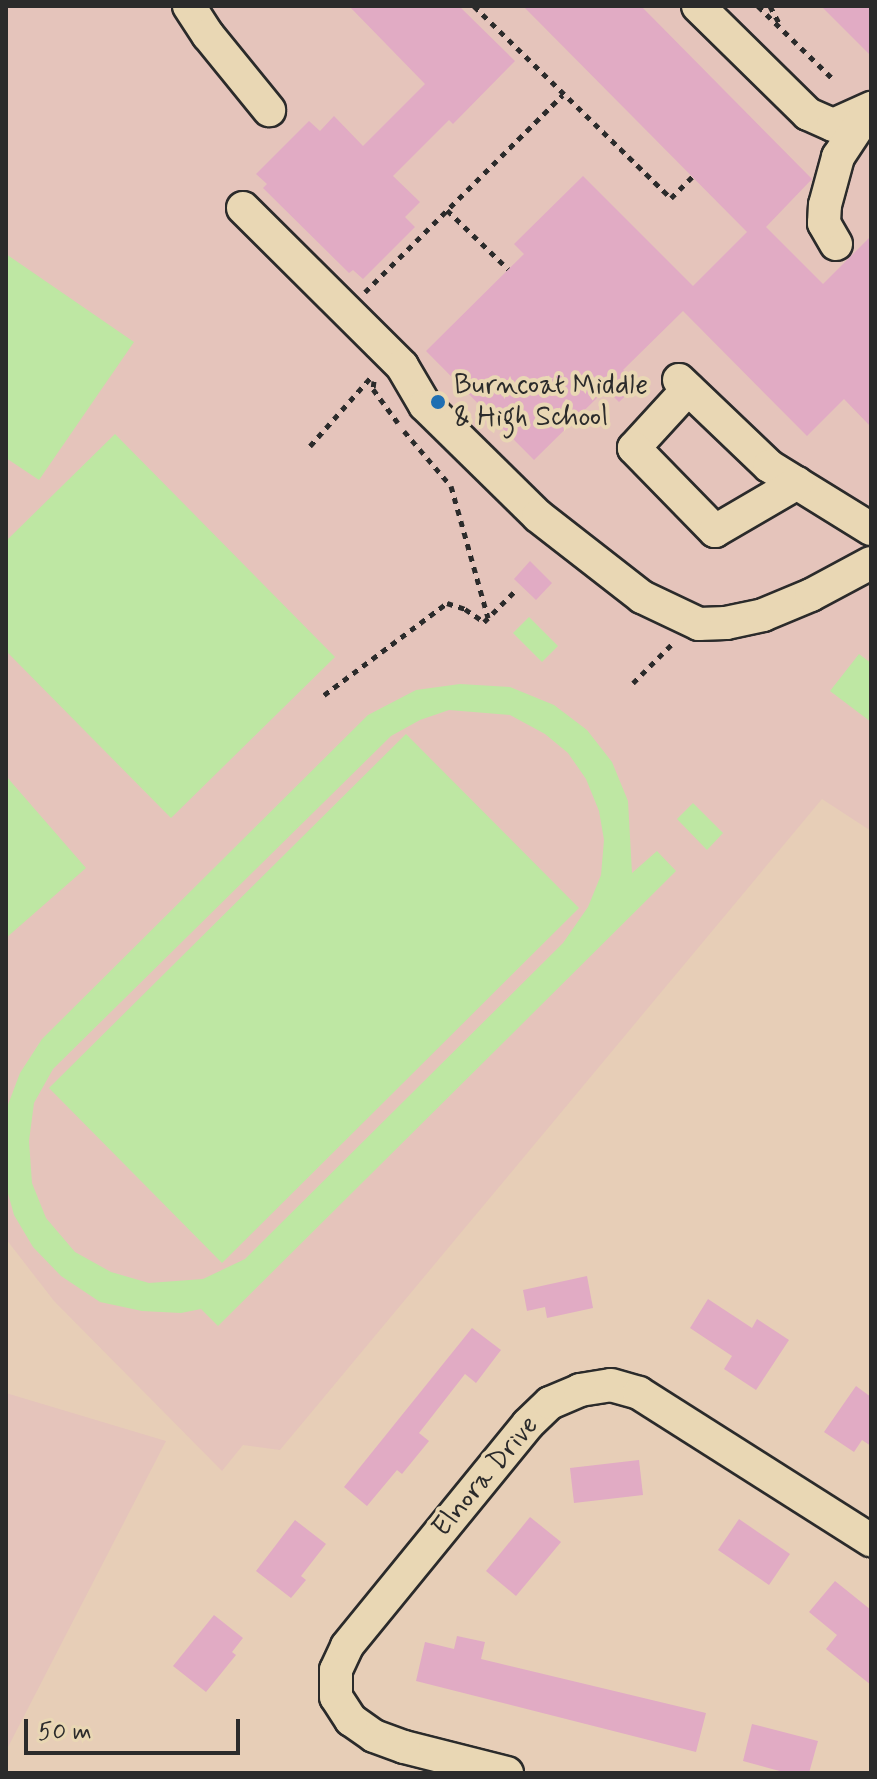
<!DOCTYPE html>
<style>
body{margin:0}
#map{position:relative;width:877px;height:1779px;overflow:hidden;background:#e7ceb7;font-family:Mynerve,sans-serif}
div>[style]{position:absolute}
.built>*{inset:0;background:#e5c4bb}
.green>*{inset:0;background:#bee7a3}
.building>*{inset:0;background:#e1abc4}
.path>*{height:5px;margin-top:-2.5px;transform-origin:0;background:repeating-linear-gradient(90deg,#2b2b2b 0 6px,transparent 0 12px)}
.roads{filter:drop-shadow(2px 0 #2b2b2b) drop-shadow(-2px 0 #2b2b2b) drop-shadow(0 2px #2b2b2b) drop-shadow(0 -2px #2b2b2b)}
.minor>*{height:32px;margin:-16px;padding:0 16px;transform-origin:16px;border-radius:16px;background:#e9d7b4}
.dots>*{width:22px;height:22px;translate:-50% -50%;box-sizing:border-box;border:4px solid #e9d7b4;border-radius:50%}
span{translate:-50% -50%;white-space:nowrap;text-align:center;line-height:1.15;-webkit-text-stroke:8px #e9d7b4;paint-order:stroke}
.poi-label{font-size:28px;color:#2b2b2b}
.left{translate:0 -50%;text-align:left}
.street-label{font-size:28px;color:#2b2b2b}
.frame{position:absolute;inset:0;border:8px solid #2b2b2b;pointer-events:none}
.scale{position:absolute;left:24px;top:1719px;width:216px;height:36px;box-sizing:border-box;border:4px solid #2b2b2b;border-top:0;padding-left:10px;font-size:24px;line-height:28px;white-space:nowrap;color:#2b2b2b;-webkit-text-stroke:6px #e9d7b4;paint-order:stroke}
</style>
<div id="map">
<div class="built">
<div style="clip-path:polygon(6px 6px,871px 6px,871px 831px,822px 799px,280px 1450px,243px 1445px,222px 1471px,54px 1301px,6px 1239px)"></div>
<div style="clip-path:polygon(6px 1393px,166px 1441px,6px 1751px)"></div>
</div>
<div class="green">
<div style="clip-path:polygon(6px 254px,134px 342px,39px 480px,6px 458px)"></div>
<div style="clip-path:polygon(115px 434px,335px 657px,171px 818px,6px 651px,6px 541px)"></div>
<div style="clip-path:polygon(529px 617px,558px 646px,542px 662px,513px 633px)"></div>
<div style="clip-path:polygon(859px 654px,871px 663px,871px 722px,830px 691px)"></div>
<div style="clip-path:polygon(evenodd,460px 684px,510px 687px,554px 705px,587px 730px,612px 762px,628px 801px,632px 873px,657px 851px,676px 871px,218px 1326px,201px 1309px,181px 1313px,142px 1311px,100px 1302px,61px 1276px,33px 1247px,14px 1215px,6px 1186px,6px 1110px,20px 1073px,42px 1039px,368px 715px,416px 690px,460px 684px,449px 710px,510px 715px,545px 734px,568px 753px,586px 779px,599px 811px,604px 840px,601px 875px,588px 907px,563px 943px,245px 1259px,203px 1279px,149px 1283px,111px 1272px,75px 1252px,46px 1218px,32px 1183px,29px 1141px,34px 1103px,53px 1069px,391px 736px,420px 720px,449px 710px)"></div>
<div style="clip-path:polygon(406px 734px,579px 908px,222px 1263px,49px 1088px)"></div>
<div style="clip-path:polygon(6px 776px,86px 868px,6px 938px)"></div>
<div style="clip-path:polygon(693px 803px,723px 833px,707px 850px,677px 819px)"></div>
</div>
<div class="building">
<div style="clip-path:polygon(349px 6px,459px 6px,515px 61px,453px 124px,449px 120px,393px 176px,420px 202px,405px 217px,415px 227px,363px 279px,353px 270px,349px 273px,263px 188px,267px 184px,256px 174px,309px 121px,320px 131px,334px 116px,363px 146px,425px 84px)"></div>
<div style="clip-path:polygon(523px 6px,641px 6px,812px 179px,766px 227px,823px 284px,871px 236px,871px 427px,844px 399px,807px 436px,683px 311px,623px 370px,638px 384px,619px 402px,606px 389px,534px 460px,426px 351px,524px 254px,514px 244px,583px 176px,693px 286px,747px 232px)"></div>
<div style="clip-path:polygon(821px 6px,871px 6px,871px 56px)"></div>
<div style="clip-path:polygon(530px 561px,552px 583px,536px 600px,514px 579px)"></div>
<div style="clip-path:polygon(587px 1276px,593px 1308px,547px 1318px,545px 1307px,527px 1311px,523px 1290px)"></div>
<div style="clip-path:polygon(708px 1299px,752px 1328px,757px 1319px,789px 1340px,756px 1390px,724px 1369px,732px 1356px,690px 1328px)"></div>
<div style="clip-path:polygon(472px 1328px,501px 1350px,476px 1383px,465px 1374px,419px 1433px,429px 1441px,402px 1474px,397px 1470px,367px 1506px,344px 1487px)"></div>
<div style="clip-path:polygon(856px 1386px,871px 1397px,871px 1446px,862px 1440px,854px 1452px,824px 1432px)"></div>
<div style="clip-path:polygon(639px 1460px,643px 1495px,574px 1503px,570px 1468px)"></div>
<div style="clip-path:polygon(530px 1517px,561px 1542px,516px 1596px,486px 1571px)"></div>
<div style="clip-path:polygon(739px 1519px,790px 1554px,769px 1585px,718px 1550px)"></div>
<div style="clip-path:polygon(295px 1520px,326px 1544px,301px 1576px,306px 1580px,291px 1598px,256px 1571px)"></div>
<div style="clip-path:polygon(835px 1581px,871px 1610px,871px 1685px,826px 1649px,837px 1635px,809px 1612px)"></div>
<div style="clip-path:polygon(214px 1615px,243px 1638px,232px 1652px,236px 1655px,206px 1692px,173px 1666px)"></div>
<div style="clip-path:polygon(457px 1636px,485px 1642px,481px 1659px,706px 1713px,696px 1752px,416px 1681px,425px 1642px,454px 1649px)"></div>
<div style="clip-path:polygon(752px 1724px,818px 1741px,809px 1773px,787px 1773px,743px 1761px)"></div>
</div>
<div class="path">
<div style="left:474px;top:6px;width:275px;rotate:44.3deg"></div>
<div style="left:671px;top:198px;width:30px;rotate:-45deg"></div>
<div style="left:758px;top:6px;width:107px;rotate:44.2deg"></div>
<div style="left:770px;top:6px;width:19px;rotate:62deg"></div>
<div style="left:447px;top:210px;width:85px;rotate:44deg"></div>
<div style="left:365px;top:292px;width:279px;rotate:-44.9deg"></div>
<div style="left:374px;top:381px;width:8px;rotate:97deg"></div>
<div style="left:373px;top:389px;width:42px;rotate:53.7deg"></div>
<div style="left:404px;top:431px;width:72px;rotate:49.5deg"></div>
<div style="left:451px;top:486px;width:137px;rotate:74.3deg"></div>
<div style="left:310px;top:446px;width:92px;rotate:-48.5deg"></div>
<div style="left:633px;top:683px;width:58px;rotate:-45deg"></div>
<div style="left:324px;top:695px;width:154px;rotate:-36.8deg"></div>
<div style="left:447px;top:603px;width:19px;rotate:18deg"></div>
<div style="left:465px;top:609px;width:23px;rotate:34deg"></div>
<div style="left:484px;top:622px;width:42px;rotate:-45deg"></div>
</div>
<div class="roads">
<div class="minor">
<div style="left:189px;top:6px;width:35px;rotate:57deg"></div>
<div style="left:208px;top:35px;width:97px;rotate:50.9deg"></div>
<div style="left:698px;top:6px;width:154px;rotate:44.5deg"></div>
<div style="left:808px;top:114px;width:27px;rotate:24deg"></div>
<div style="left:833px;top:125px;width:42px;rotate:-24.1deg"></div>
<div style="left:243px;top:208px;width:224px;rotate:44.8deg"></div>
<div style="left:402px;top:366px;width:45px;rotate:59.5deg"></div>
<div style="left:425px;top:405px;width:158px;rotate:44.5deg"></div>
<div style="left:538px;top:516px;width:132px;rotate:37.9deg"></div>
<div style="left:642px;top:597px;width:63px;rotate:25.3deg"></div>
<div style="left:699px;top:624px;width:27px;rotate:-2deg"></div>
<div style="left:726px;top:623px;width:38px;rotate:-12deg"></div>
<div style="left:763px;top:615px;width:52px;rotate:-22.6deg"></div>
<div style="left:811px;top:595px;width:68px;rotate:-28.1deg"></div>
<div style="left:836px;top:244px;width:24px;rotate:-120deg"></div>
<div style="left:824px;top:223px;width:18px;rotate:-87deg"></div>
<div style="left:825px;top:205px;width:50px;rotate:-74.8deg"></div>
<div style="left:838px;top:157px;width:56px;rotate:-56.6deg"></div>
<div style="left:679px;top:380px;width:124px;rotate:43.7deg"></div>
<div style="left:769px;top:466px;width:120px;rotate:31.7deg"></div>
<div style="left:688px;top:389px;width:80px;rotate:132.5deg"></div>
<div style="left:634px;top:448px;width:116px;rotate:45.7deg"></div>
<div style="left:715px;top:531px;width:95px;rotate:-30.3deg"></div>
<div style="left:507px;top:1773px;width:106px;rotate:-165.8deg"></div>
<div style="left:404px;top:1747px;width:32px;rotate:-160deg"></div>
<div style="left:374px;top:1736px;width:28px;rotate:-145deg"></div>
<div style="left:351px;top:1720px;width:27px;rotate:-123deg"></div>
<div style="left:336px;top:1697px;width:27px;rotate:-90deg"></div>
<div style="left:336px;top:1670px;width:26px;rotate:-65deg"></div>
<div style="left:347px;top:1646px;width:286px;rotate:-50.8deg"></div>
<div style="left:528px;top:1424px;width:30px;rotate:-44deg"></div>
<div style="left:550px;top:1403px;width:33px;rotate:-23deg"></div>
<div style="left:580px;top:1390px;width:31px;rotate:-9deg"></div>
<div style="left:611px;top:1385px;width:29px;rotate:16deg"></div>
<div style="left:639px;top:1393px;width:275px;rotate:32.4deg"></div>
</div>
</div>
<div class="dots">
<div style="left:438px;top:402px;background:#1f6fb2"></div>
</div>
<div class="poi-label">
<span class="left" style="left:454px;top:402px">Burncoat Middle<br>&amp; High School</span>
</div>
<div class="street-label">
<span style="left:486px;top:1477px;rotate:-50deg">Elnora Drive</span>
</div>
<div class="frame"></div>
<div class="scale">50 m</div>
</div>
